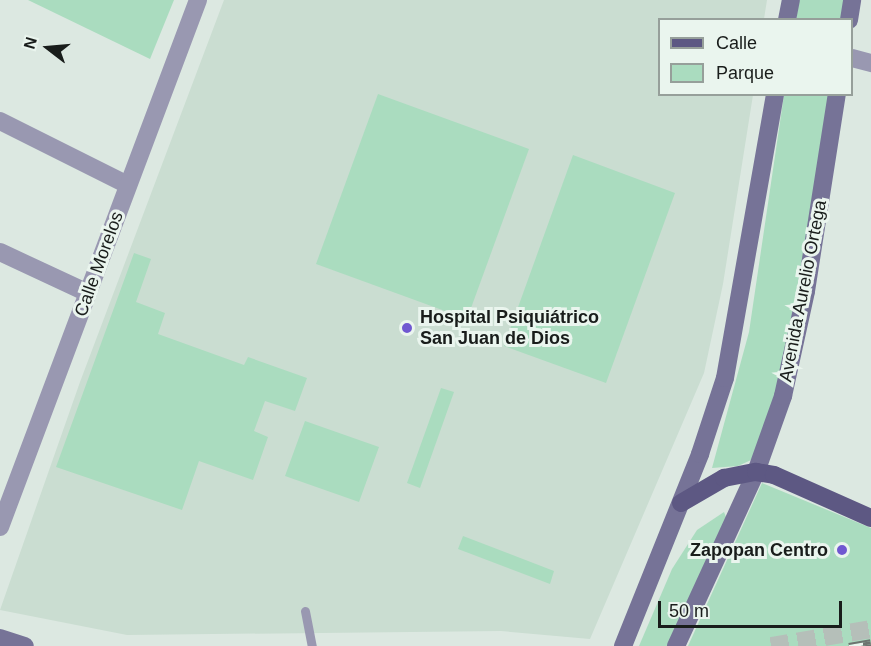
<!DOCTYPE html>
<meta charset="utf-8">
<style>
body{margin:0}
#map{position:relative;width:871px;height:646px;overflow:hidden;background:#dce8e1;font-family:Helvetica,sans-serif}
div>[style]{position:absolute}
.built>*{inset:0;background:#caddd1}
.green>*{inset:0;background:#aadcbf}
.primary-tunnel>*{height:18px;margin-top:-9px;transform-origin:0;background:repeating-linear-gradient(90deg,#b5bfb9 0 18px,transparent 0 27px)}
.lane>*{height:9px;margin:-4.5px;padding:0 4.5px;transform-origin:4.5px;border-radius:4.5px;background:#9998b1}
.street>*{height:18px;margin:-9px;padding:0 9px;transform-origin:9px;border-radius:9px;background:#9998b1}
.secondary>*{height:18px;margin:-9px;padding:0 9px;transform-origin:9px;border-radius:9px;background:#767397}
.primary>*{height:18px;margin:-9px;padding:0 9px;transform-origin:9px;border-radius:9px;background:#5d5883}
.rail>*{height:7px;margin-top:-3.5px;transform-origin:0;background:repeating-linear-gradient(90deg,#eaf5ee 0 14px,#6d7470 0 28px);box-sizing:border-box;border-block:2px solid #6d7470}
.dots>*{width:16px;height:16px;translate:-50% -50%;box-sizing:border-box;border:3px solid #eaf5ee;border-radius:50%}
span{translate:-50% -50%;white-space:nowrap;text-align:center;line-height:1.15;-webkit-text-stroke:6px #eaf5ee;paint-order:stroke}
.street-label{font-size:18px;color:#191d1b}
.poi-label{font-size:18px;color:#191d1b;font-weight:700}
.left{translate:0 -50%;text-align:left}
.right{translate:-100% -50%;text-align:right}
.legend{position:absolute;left:658px;top:18px;width:195px;height:78px;box-sizing:border-box;background:#eaf5ee;border:2px solid #969f9a;margin:0;padding:8px 10px;list-style:none;font-size:18px;color:#191d1b}
.legend li{display:flex;align-items:center;gap:12px;height:30px}
.legend b{width:30px;border:2px solid #969f9a}
.north{position:absolute;left:18px;top:18px;width:60px;height:60px;-webkit-text-stroke:4px #eaf5ee;paint-order:stroke;rotate:286deg;font-size:16px;font-weight:700;line-height:24px;text-align:center;color:#191d1b}
.north::after{content:'';display:block;margin:auto;width:21px;height:27px;background:#191d1b;clip-path:polygon(50% 0,100% 100%,50% 72%,0 100%)}
.scale{position:absolute;left:658px;top:601px;width:184px;height:27px;box-sizing:border-box;border:3px solid #191d1b;border-top:0;padding-left:8px;font-size:18px;line-height:21px;white-space:nowrap;color:#191d1b;-webkit-text-stroke:4px #eaf5ee;paint-order:stroke}
</style>
<div id="map">
<div class="built">
<div style="clip-path:polygon(224px 0,767px 0,764px 19px,660px 20px,660px 94px,753px 95px,723px 284px,704px 373px,590px 639px,501px 631px,127px 635px,0 610px,80px 382px)"></div>
</div>
<div class="green">
<div style="clip-path:polygon(28px 0,174px 0,150px 59px)"></div>
<div style="clip-path:polygon(799px 0,846px 0,843px 19px,796px 20px)"></div>
<div style="clip-path:polygon(378px 94px,529px 149px,467px 319px,316px 264px)"></div>
<div style="clip-path:polygon(784px 95px,832px 95px,790px 338px,760px 456px,738px 466px,712px 468px,749px 332px)"></div>
<div style="clip-path:polygon(573px 155px,675px 193px,606px 383px,504px 346px)"></div>
<div style="clip-path:polygon(134px 253px,151px 259px,136px 302px,165px 313px,158px 334px,244px 365px,248px 357px,307px 378px,295px 411px,265px 401px,254px 431px,268px 437px,253px 480px,199px 461px,182px 510px,56px 467px)"></div>
<div style="clip-path:polygon(441px 388px,454px 392px,420px 488px,407px 483px)"></div>
<div style="clip-path:polygon(305px 421px,379px 447px,359px 502px,285px 476px)"></div>
<div style="clip-path:polygon(762px 483px,871px 528px,871px 646px,688px 646px)"></div>
<div style="clip-path:polygon(724px 512px,726px 517px,667px 646px,639px 646px,672px 569px,697px 530px)"></div>
<div style="clip-path:polygon(463px 536px,554px 571px,550px 584px,458px 549px)"></div>
</div>
<div class="primary-tunnel">
<div style="left:771px;top:646px;width:101px;rotate:-9.6deg"></div>
</div>
<div class="lane">
<div style="left:305px;top:611px;width:36px;rotate:79deg"></div>
</div>
<div class="street">
<div style="left:852px;top:58px;width:20px;rotate:15deg"></div>
<div style="left:0;top:121px;width:143px;rotate:26.6deg"></div>
<div style="left:0;top:252px;width:97px;rotate:25deg"></div>
<div style="left:0;top:527px;width:563px;rotate:-69.41deg"></div>
</div>
<div class="secondary">
<div style="left:787px;top:20px;width:20px;rotate:-79deg"></div>
<div style="left:849px;top:20px;width:20px;rotate:-81deg"></div>
<div style="left:0;top:638px;width:26px;rotate:18deg"></div>
<div style="left:623px;top:646px;width:207px;rotate:-68.1deg"></div>
<div style="left:700px;top:454px;width:80px;rotate:-71.8deg"></div>
<div style="left:725px;top:378px;width:288px;rotate:-80deg"></div>
<div style="left:676px;top:646px;width:192px;rotate:-65.3deg"></div>
<div style="left:756px;top:472px;width:81px;rotate:-70.4deg"></div>
<div style="left:783px;top:396px;width:107px;rotate:-77.6deg"></div>
<div style="left:806px;top:291px;width:199px;rotate:-81.1deg"></div>
</div>
<div class="primary">
<div style="left:681px;top:503px;width:50px;rotate:-30.2deg"></div>
<div style="left:724px;top:478px;width:33px;rotate:-11deg"></div>
<div style="left:756px;top:472px;width:18px;rotate:9deg"></div>
<div style="left:774px;top:475px;width:106px;rotate:23.9deg"></div>
</div>
<div class="rail">
<div style="left:849px;top:646px;width:22px;rotate:-10deg"></div>
</div>
<div class="dots">
<div style="left:407px;top:328px;background:#7058d1"></div>
<div style="left:842px;top:550px;background:#7058d1"></div>
</div>
<div class="street-label">
<span style="left:99px;top:264px;rotate:-70deg">Calle Morelos</span>
<span style="left:803px;top:291px;rotate:-79deg">Avenida Aurelio Ortega</span>
</div>
<div class="poi-label">
<span class="left" style="left:420px;top:328px">Hospital Psiquiátrico<br>San Juan de Dios</span>
<span class="right" style="left:828px;top:550px">Zapopan Centro</span>
</div>
<ul class="legend">
<li><b style="height:8px;background:#5d5883"></b>Calle</li>
<li><b style="height:16px;background:#aadcbf"></b>Parque</li>
</ul>
<div class="north">N</div>
<div class="scale">50 m</div>
</div>
